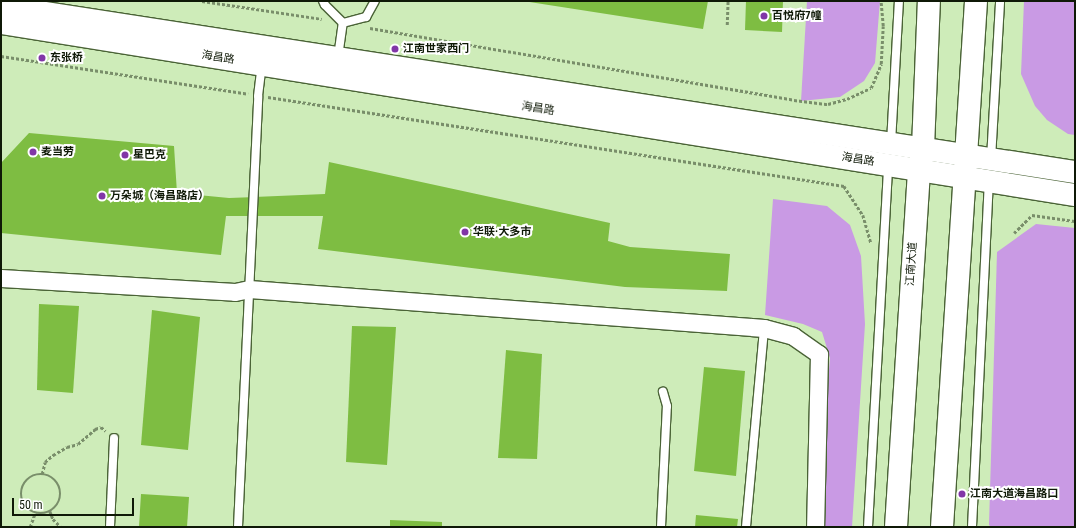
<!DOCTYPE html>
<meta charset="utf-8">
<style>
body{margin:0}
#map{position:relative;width:1076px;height:528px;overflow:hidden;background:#ceecb9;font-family:"Roboto Condensed","Noto Sans SC",sans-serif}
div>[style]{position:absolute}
.green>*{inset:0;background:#c99ae4}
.building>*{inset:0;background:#7ebd42}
.path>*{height:2.5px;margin-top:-1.25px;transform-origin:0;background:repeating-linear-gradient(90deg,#798e6a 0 3px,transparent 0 5px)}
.path>.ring{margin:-1.25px;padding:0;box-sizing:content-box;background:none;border:2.5px solid #798e6a;border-radius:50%}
.roads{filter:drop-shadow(1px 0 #4a6336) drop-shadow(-1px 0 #4a6336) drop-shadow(0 1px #4a6336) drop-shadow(0 -1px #4a6336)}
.lane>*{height:8px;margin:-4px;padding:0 4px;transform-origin:4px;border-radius:4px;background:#fff}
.street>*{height:17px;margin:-8.5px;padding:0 8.5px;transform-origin:8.5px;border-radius:8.5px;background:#fff}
.primary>*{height:22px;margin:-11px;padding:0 11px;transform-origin:11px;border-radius:11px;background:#fff}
.highway>*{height:22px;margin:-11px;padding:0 11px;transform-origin:11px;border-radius:11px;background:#fff}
.dots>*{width:11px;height:11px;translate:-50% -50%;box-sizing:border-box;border:2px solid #fff;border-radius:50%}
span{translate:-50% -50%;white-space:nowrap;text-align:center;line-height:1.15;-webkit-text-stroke:4px #fff;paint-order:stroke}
.poi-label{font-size:11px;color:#0f1907;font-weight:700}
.left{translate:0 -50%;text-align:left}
.street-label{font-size:11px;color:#0f1907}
.frame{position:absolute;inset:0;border:2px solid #0f1907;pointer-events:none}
.scale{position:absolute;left:12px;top:498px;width:122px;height:18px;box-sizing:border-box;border:2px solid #0f1907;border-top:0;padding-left:5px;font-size:12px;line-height:14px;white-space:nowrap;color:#0f1907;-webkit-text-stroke:3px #fff;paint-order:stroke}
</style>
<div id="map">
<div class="green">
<div style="clip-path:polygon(807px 1px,880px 1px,875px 63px,864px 81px,840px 97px,801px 101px)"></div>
<div style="clip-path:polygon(1024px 1px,1075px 1px,1075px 135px,1068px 134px,1047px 120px,1035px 106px,1021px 74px)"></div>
<div style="clip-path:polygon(773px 199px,827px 206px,850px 225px,861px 256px,865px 324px,852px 527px,816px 527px,830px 358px,822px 332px,803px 324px,765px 315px)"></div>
<div style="clip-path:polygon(1036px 224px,1075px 228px,1075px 527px,991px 527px,989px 525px,997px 252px)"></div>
</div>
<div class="building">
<div style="clip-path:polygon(523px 1px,708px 1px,703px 29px)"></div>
<div style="clip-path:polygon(746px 1px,783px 1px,782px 32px,745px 30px)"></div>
<div style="clip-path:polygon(29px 133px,174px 146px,177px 193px,229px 198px,325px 194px,329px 162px,610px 223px,608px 241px,630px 247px,730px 254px,727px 291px,625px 287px,318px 249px,323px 216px,226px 216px,221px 255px,1px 233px,1px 163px)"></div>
<div style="clip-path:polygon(39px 304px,79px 306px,73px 393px,37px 390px)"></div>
<div style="clip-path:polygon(152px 310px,200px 317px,188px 450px,141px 445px)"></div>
<div style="clip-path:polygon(352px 326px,396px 327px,387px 465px,346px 462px)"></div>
<div style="clip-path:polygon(506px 350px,542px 354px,537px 459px,498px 458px)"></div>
<div style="clip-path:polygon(704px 367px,745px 371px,736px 476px,694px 471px)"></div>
<div style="clip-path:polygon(141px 494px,189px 497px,187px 527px,139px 527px)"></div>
<div style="clip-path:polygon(696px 515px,738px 519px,737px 527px,695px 527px)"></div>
<div style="clip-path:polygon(390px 520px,442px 522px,442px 527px,390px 527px)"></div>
</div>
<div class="path">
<div style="left:202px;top:1px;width:121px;rotate:8.5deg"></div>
<div style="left:727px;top:25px;width:24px;rotate:-88deg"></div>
<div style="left:370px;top:28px;width:430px;rotate:9.6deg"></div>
<div style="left:794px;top:100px;width:34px;rotate:7deg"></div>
<div style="left:828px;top:104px;width:20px;rotate:-15deg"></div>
<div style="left:847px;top:99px;width:26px;rotate:-25deg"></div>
<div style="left:871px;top:88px;width:26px;rotate:-67deg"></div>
<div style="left:881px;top:64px;width:38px;rotate:-87deg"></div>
<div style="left:883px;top:26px;width:25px;rotate:-95deg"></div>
<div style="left:1px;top:56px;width:250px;rotate:8.7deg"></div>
<div style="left:268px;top:97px;width:583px;rotate:8.78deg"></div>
<div style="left:844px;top:186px;width:35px;rotate:57deg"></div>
<div style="left:863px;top:215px;width:29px;rotate:74deg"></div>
<div style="left:1014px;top:233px;width:25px;rotate:-45deg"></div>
<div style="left:1032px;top:215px;width:43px;rotate:7.9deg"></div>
<div style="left:42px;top:474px;width:12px;rotate:-76deg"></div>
<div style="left:45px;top:462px;width:11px;rotate:-41deg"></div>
<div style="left:53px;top:455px;width:16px;rotate:-30deg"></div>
<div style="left:67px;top:447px;width:11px;rotate:-15deg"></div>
<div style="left:78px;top:444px;width:23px;rotate:-41deg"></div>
<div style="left:95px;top:429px;width:6px;rotate:-18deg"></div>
<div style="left:101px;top:427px;width:6px;rotate:39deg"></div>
<div class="ring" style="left:21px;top:474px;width:37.5px;height:37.5px"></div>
<div style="left:50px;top:511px;width:9px;rotate:69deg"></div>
<div style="left:53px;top:519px;width:11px;rotate:45deg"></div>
<div style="left:30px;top:527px;width:15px;rotate:-70deg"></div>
</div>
<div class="roads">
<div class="lane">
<div style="left:323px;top:1px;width:4px;rotate:63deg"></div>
<div style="left:325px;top:5px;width:25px;rotate:45deg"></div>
<div style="left:338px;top:57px;width:34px;rotate:-82deg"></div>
<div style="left:343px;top:23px;width:24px;rotate:-15deg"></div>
<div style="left:366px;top:17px;width:18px;rotate:-61deg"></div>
<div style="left:891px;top:143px;width:142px;rotate:-86.8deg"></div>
<div style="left:991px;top:159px;width:158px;rotate:-86.7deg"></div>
<div style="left:110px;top:527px;width:89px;rotate:-87.4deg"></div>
<div style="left:238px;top:527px;width:431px;rotate:-87.3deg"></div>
<div style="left:258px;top:96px;width:31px;rotate:-83deg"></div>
<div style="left:661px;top:527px;width:121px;rotate:-87.2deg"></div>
<div style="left:667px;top:406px;width:15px;rotate:-106deg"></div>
<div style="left:746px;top:527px;width:200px;rotate:-84.8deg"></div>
<div style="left:868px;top:527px;width:362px;rotate:-86.8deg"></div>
<div style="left:972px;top:527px;width:345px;rotate:-87.2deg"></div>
</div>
<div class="street">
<div style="left:1px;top:278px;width:234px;rotate:3.4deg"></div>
<div style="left:235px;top:292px;width:14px;rotate:-12deg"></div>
<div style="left:249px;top:289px;width:516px;rotate:4.33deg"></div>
<div style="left:764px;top:328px;width:30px;rotate:15deg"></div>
<div style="left:793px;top:336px;width:32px;rotate:35deg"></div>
<div style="left:819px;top:354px;width:173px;rotate:91.3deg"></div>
</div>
<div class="primary">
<div style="left:1px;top:6px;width:1087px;rotate:8.79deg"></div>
<div style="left:1px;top:23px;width:1088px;rotate:9.1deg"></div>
</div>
<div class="highway">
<div style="left:896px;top:527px;width:358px;rotate:-86.3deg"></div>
<div style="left:919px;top:170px;width:22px;rotate:-80deg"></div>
<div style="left:923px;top:148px;width:147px;rotate:-87.7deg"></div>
<div style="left:942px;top:527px;width:527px;rotate:-86.3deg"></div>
</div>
</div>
<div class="dots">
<div style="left:764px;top:16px;background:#8136a7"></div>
<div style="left:395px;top:49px;background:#8136a7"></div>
<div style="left:42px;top:58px;background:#8136a7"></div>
<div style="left:33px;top:152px;background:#8136a7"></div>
<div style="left:125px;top:155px;background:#8136a7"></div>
<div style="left:102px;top:196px;background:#8136a7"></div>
<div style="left:465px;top:232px;background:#8136a7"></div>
<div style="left:962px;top:494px;background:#8136a7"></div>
</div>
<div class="poi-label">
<span class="left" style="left:772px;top:16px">百悦府7幢</span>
<span class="left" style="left:403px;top:49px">江南世家西门</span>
<span class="left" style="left:50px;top:58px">东张桥</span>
<span class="left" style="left:41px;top:152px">麦当劳</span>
<span class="left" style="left:133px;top:155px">星巴克</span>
<span class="left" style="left:110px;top:196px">万朵城（海昌路店）</span>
<span class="left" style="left:473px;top:232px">华联·大多市</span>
<span class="left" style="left:970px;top:494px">江南大道海昌路口</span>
</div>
<div class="street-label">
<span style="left:218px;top:58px;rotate:9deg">海昌路</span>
<span style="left:538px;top:109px;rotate:9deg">海昌路</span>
<span style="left:858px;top:160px;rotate:9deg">海昌路</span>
<span style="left:912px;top:264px;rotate:-86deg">江南大道</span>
</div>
<div class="frame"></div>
<div class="scale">50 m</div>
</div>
